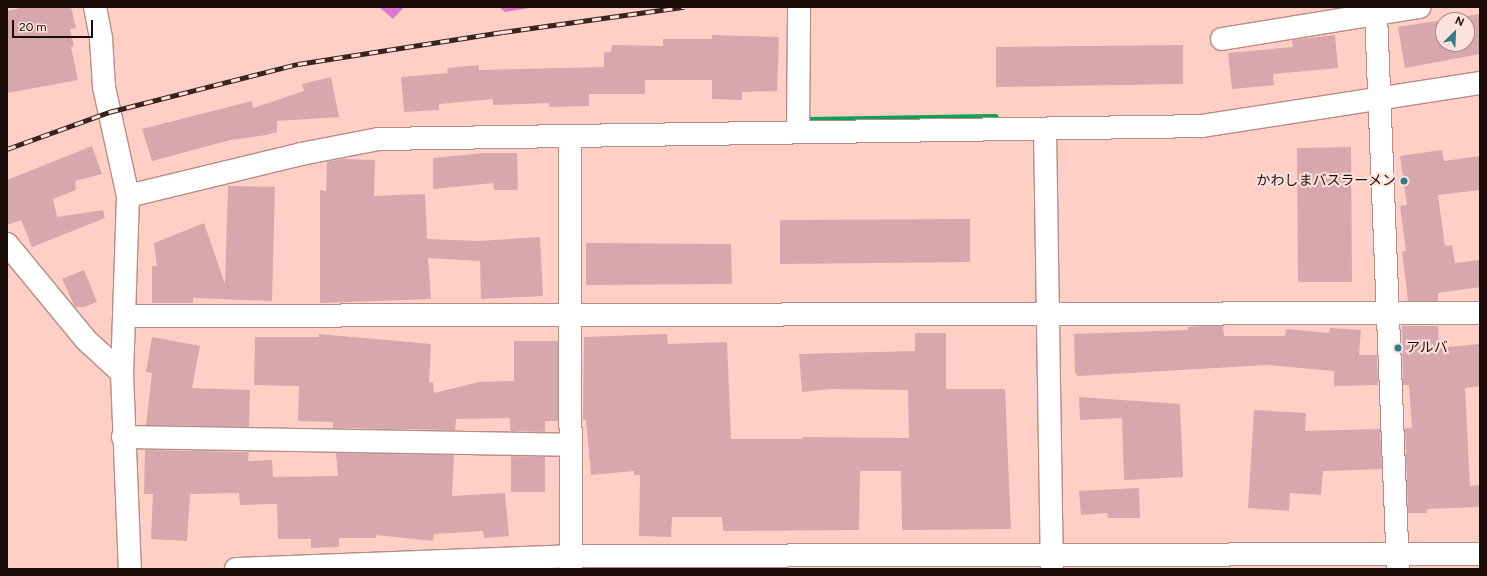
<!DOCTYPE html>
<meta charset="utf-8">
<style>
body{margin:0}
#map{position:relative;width:1487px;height:576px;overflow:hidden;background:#ffcfc5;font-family:Figtree,"Noto Sans JP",sans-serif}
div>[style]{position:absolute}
.forest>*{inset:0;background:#db78cf}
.stream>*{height:8px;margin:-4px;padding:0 4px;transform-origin:4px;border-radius:4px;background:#0da252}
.building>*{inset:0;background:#d6a7ac}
.roads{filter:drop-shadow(1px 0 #b78c83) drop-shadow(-1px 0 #b78c83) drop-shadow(0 1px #b78c83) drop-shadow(0 -1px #b78c83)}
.minor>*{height:22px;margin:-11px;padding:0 11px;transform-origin:11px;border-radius:11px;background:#fff}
.rail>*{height:4.5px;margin-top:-2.25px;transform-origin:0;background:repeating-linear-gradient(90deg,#ffe1db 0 9px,#37231f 0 18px);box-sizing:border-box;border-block:1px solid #37231f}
.dots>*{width:11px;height:11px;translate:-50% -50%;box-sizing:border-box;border:2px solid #ffe1db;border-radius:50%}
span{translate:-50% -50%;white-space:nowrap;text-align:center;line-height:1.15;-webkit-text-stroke:4px #ffe1db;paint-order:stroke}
.poi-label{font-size:14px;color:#1d0d0a}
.right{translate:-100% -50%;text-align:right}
.left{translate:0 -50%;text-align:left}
.frame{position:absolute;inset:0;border:8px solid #1d0d0a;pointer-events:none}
.north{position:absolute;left:1435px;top:12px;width:40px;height:40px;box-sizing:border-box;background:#ffe1db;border:1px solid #a58c87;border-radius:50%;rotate:24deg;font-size:11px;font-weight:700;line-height:16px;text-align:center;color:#1d0d0a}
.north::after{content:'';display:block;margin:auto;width:14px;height:18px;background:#347a87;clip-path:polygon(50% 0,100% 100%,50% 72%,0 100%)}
.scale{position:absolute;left:12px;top:20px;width:81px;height:18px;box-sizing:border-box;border:2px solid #1d0d0a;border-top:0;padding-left:5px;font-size:12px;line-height:14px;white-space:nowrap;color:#1d0d0a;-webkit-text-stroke:3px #ffe1db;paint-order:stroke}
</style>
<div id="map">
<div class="forest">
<div style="clip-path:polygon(379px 7px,404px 7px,393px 19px)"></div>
<div style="clip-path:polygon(499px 7px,535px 7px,505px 12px)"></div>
</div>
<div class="stream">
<div style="left:808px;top:121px;width:187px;rotate:-0.9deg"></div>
</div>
<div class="building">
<div style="clip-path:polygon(25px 7px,71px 7px,76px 28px,70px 29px,74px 46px,71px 47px,78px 80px,7px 93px,7px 11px)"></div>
<div style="clip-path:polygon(evenodd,1480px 14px,1480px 54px,1405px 68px,1398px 27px,1480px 14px,1443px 20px,1467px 20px,1467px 44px,1443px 44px,1443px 20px)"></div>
<div style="clip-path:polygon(712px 35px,779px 37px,777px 91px,742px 92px,742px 100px,712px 99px,712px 80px,645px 80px,645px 94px,589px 94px,589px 106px,549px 107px,549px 103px,493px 105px,493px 99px,439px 104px,439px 110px,404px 112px,401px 77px,448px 73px,447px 68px,479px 65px,479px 70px,604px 67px,604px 52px,611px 52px,612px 45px,663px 46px,663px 39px,712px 39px)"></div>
<div style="clip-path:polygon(1335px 35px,1338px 68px,1273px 74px,1274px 85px,1232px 89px,1228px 53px,1293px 47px,1292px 40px)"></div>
<div style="clip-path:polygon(1183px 45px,1183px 84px,996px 87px,996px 47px)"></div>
<div style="clip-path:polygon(331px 77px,339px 117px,277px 121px,277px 132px,266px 135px,230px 140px,152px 161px,142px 129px,252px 101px,253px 108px,304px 91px,302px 84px)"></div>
<div style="clip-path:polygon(92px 146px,102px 174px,75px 181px,76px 190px,53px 199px,57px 217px,103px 210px,105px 218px,32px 247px,21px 220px,7px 225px,7px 180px)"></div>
<div style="clip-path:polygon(1351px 147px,1352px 282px,1298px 282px,1297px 148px)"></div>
<div style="clip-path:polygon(1442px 150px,1444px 161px,1480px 156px,1480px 190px,1438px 195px,1445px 246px,1452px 245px,1455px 263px,1480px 260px,1480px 287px,1438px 293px,1438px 301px,1408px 301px,1402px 251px,1406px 251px,1400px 206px,1407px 205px,1400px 156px)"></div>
<div style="clip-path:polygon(484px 153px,517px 153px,518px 190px,494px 190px,493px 183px,433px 189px,433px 158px)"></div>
<div style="clip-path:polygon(341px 159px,375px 160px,374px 196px,425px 194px,427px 239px,479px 241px,540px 237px,543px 296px,481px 299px,480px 261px,428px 258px,431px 299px,320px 303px,320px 190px,326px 191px,327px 162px)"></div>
<div style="clip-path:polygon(228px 186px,275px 187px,272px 301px,193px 298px,193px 303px,152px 303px,152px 266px,157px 266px,154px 243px,204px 223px,225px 284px)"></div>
<div style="clip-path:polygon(970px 219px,970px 262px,780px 264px,780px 220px)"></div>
<div style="clip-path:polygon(586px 243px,731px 244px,732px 284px,586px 285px)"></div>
<div style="clip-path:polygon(84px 270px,97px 302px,84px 307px,75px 307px,62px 279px)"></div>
<div style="clip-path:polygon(1202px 326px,1223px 326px,1224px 336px,1285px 336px,1286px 329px,1329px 333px,1330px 328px,1361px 330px,1359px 355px,1377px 355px,1378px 385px,1334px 386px,1334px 371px,1267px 365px,1078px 376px,1075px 373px,1074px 334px,1188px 330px,1188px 327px)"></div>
<div style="clip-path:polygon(1402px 326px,1438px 326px,1439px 348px,1480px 344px,1480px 386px,1465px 388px,1470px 486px,1480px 485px,1480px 507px,1427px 509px,1427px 513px,1408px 513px,1405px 428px,1412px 428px,1409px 385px,1403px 385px)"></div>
<div style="clip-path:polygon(915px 333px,946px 333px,946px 389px,1005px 389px,1011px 529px,902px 530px,901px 471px,860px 471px,859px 530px,723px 531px,722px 517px,672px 517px,671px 537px,639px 536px,640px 475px,634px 475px,634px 471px,591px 475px,586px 420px,583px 420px,584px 337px,667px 334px,668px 344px,727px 342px,731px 439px,802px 439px,802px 437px,909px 438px,908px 390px,830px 389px,802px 392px,799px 354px,915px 351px)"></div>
<div style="clip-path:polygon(319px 334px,431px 344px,429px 383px,433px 382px,434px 393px,479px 382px,514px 381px,514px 341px,558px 341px,558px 421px,545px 421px,545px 432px,510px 431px,510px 418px,456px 419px,455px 430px,333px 428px,333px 422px,298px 421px,299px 386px,254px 385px,255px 337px,319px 337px)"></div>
<div style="clip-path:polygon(152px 337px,200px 346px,192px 388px,250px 390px,249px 427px,146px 425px,152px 373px,146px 372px)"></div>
<div style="clip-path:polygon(1079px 397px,1180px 404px,1183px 477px,1124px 480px,1122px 418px,1080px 420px)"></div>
<div style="clip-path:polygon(1254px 410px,1306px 413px,1305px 431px,1380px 429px,1382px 469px,1323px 471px,1321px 495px,1290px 493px,1289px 511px,1248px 508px)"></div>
<div style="clip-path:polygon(145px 450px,249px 452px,248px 461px,272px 460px,273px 477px,338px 476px,336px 453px,454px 455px,452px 496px,505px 493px,509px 536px,484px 538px,483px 531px,434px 534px,433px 541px,376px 535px,376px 538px,339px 538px,339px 547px,311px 548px,311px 539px,278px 539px,277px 504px,240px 505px,239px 493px,190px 494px,187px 541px,151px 539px,153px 494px,144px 494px)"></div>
<div style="clip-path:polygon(511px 456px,545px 457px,545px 492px,511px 492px)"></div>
<div style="clip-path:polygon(1139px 488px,1140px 518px,1108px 518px,1107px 513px,1081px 515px,1079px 491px)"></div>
</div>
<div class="roads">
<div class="minor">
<div style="left:95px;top:7px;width:33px;rotate:79deg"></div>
<div style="left:101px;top:39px;width:48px;rotate:86.4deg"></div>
<div style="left:104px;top:87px;width:112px;rotate:77.6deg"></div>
<div style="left:128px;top:196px;width:177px;rotate:91.9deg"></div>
<div style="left:122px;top:373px;width:196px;rotate:87.7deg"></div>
<div style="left:1376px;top:14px;width:554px;rotate:87.73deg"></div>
<div style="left:1222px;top:39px;width:200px;rotate:-9.2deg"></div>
<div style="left:1045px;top:129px;width:440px;rotate:89.1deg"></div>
<div style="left:798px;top:132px;width:125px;rotate:-89.5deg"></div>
<div style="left:570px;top:136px;width:433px;rotate:89.9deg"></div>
<div style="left:128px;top:196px;width:178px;rotate:-13.6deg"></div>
<div style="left:301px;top:154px;width:79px;rotate:-10.9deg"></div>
<div style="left:379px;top:139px;width:823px;rotate:-0.9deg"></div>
<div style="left:1202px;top:126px;width:281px;rotate:-8.8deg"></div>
<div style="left:7px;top:244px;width:124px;rotate:50.5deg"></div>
<div style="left:86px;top:340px;width:49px;rotate:42.5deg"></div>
<div style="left:124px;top:316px;width:1356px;rotate:-0.13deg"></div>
<div style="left:123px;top:437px;width:448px;rotate:1deg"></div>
<div style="left:236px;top:569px;width:335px;rotate:-2.2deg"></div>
<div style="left:571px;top:556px;width:909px;rotate:-0.13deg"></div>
</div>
</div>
<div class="rail">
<div style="left:7px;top:149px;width:109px;rotate:-19.9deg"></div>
<div style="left:109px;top:112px;width:195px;rotate:-14.3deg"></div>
<div style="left:298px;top:64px;width:207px;rotate:-8.9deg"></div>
<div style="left:503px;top:32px;width:183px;rotate:-7.9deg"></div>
</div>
<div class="dots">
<div style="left:1404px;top:181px;background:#347a87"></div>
<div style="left:1398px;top:348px;background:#347a87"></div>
</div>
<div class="poi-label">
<span class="right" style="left:1396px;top:181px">かわしまバスラーメン</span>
<span class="left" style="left:1406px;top:348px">アルバ</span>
</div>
<div class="frame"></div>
<div class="north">N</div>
<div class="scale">20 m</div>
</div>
